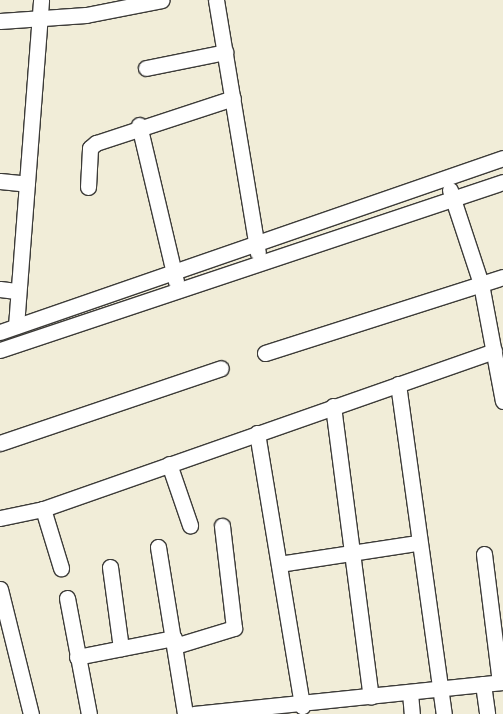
<!DOCTYPE html>
<style>
body{margin:0}
#map{position:relative;width:503px;height:714px;overflow:hidden;background:#f1edd8;font-family:"Old Standard TT",serif}
div>[style]{position:absolute}
.roads{filter:drop-shadow(1px 0 #3c3b38) drop-shadow(-1px 0 #3c3b38) drop-shadow(0 1px #3c3b38) drop-shadow(0 -1px #3c3b38)}
.minor>*{height:15px;margin:-7.5px;padding:0 7.5px;transform-origin:7.5px;border-radius:7.5px;background:#fff}
span{translate:-50% -50%;white-space:nowrap;text-align:center;line-height:1.15;-webkit-text-stroke:5px #fff;paint-order:stroke}
</style>
<div id="map">
<div class="roads">
<div class="minor">
<div style="left:216px;top:0;width:256px;rotate:80.6deg"></div>
<div style="left:0;top:21px;width:86px;rotate:-4deg"></div>
<div style="left:86px;top:15px;width:77px;rotate:-11.2deg"></div>
<div style="left:146px;top:68px;width:81px;rotate:-11.4deg"></div>
<div style="left:139px;top:125px;width:161px;rotate:76.7deg"></div>
<div style="left:0;top:181px;width:27px;rotate:6deg"></div>
<div style="left:88px;top:187px;width:39px;rotate:-87deg"></div>
<div style="left:90px;top:148px;width:8px;rotate:-40deg"></div>
<div style="left:96px;top:143px;width:144px;rotate:-18.2deg"></div>
<div style="left:450px;top:190px;width:99px;rotate:71.7deg"></div>
<div style="left:481px;top:284px;width:119px;rotate:79.4deg"></div>
<div style="left:0;top:289px;width:16px;rotate:7deg"></div>
<div style="left:16px;top:326px;width:327px;rotate:-85.6deg"></div>
<div style="left:0;top:332px;width:532px;rotate:-19.08deg"></div>
<div style="left:0;top:350px;width:530px;rotate:-18.47deg"></div>
<div style="left:265px;top:353px;width:250px;rotate:-17.7deg"></div>
<div style="left:398px;top:384px;width:333px;rotate:82.1deg"></div>
<div style="left:333px;top:406px;width:293px;rotate:82.6deg"></div>
<div style="left:257px;top:433px;width:277px;rotate:80.6deg"></div>
<div style="left:0;top:443px;width:233px;rotate:-18.7deg"></div>
<div style="left:169px;top:464px;width:65px;rotate:71deg"></div>
<div style="left:43px;top:509px;width:62px;rotate:73deg"></div>
<div style="left:0;top:518px;width:44px;rotate:-11.8deg"></div>
<div style="left:43px;top:509px;width:478px;rotate:-19.3deg"></div>
<div style="left:158px;top:547px;width:169px;rotate:80.8deg"></div>
<div style="left:484px;top:554px;width:129px;rotate:82.9deg"></div>
<div style="left:279px;top:564px;width:140px;rotate:-8.7deg"></div>
<div style="left:110px;top:567px;width:82px;rotate:82.3deg"></div>
<div style="left:0;top:589px;width:129px;rotate:76.1deg"></div>
<div style="left:67px;top:598px;width:118px;rotate:79.3deg"></div>
<div style="left:175px;top:646px;width:62px;rotate:-17deg"></div>
<div style="left:234px;top:628px;width:103px;rotate:-96.7deg"></div>
<div style="left:77px;top:657px;width:99px;rotate:-11.1deg"></div>
<div style="left:483px;top:684px;width:30px;rotate:82deg"></div>
<div style="left:410px;top:693px;width:21px;rotate:85deg"></div>
<div style="left:194px;top:714px;width:311px;rotate:-5.9deg"></div>
</div>
</div>
</div>
